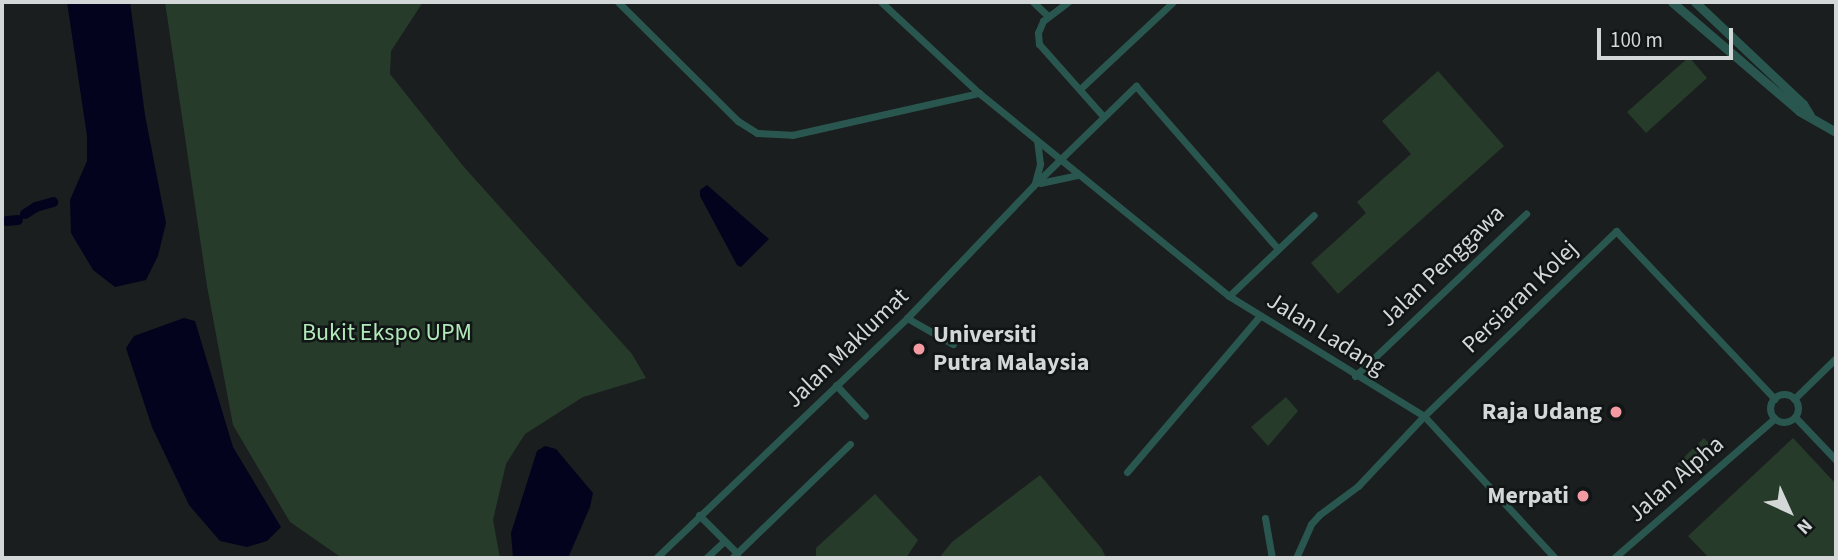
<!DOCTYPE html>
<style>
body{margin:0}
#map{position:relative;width:1838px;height:560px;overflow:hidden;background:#1a1e1f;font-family:"Source Sans 3",sans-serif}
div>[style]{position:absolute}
.green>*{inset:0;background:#273b2a}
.water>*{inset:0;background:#04031d}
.canal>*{height:10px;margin:-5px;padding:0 5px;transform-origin:5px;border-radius:5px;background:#04031d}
.minor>*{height:7px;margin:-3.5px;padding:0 3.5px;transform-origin:3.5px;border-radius:3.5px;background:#29574f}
.minor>.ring{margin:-3.5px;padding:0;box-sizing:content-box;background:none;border:7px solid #29574f;border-radius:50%}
.tertiary>*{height:9px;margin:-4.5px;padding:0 4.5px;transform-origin:4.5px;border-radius:4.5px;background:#29574f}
.dots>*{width:19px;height:19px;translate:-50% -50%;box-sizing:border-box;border:4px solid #111516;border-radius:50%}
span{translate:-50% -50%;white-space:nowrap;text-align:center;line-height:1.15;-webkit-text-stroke:5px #111516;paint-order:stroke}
.street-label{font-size:24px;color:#d3d7d7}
.park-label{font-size:24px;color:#b0e8b8}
.poi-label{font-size:24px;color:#d3d7d7;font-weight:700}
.left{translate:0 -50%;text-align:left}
.right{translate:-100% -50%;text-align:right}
.frame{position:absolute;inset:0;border:4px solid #d3d7d7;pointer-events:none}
.north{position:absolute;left:1754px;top:476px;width:70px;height:70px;-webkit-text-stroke:5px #111516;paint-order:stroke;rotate:135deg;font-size:19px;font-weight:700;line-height:28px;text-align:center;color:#d3d7d7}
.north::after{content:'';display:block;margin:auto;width:24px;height:32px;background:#d3d7d7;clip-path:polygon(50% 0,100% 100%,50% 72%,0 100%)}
.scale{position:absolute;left:1597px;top:28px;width:136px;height:32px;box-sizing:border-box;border:4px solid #d3d7d7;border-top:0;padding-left:9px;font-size:21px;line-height:24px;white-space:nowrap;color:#d3d7d7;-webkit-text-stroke:5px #111516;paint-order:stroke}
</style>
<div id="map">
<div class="green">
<div style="clip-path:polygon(165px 2px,423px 2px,391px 51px,390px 74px,464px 167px,632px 354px,646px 378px,583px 397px,525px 434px,506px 464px,493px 520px,500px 558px,342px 558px,290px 522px,233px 425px,207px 286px)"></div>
<div style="clip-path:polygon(1689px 57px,1707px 78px,1646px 133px,1627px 112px)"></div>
<div style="clip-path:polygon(1438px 71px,1504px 146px,1338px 294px,1311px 263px,1366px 213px,1357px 202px,1411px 154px,1382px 121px)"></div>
<div style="clip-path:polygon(1286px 397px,1298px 411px,1268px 446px,1251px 427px)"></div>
<div style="clip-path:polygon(1704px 438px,1719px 454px,1690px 480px,1676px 465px)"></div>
<div style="clip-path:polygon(1793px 438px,1836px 484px,1836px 558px,1709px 558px,1688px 536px)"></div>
<div style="clip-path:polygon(1040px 475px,1102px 549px,1106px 558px,939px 558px,952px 542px)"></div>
<div style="clip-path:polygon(875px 494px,918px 540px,906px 558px,816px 558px,816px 548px)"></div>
</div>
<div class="water">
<div style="clip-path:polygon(67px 2px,130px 2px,145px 115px,166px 223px,158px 256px,146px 280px,115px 287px,93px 270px,71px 233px,70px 200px,87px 161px,87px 136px)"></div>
<div style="clip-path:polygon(707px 185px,769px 239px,741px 267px,737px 265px,700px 196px,700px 190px)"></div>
<div style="clip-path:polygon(184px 318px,195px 321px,233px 447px,281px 527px,267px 541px,247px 547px,220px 541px,189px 505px,152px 427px,126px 348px,134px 336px)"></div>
<div style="clip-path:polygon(545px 446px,556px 449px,593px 493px,590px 507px,568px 558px,513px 558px,511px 533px,537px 451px)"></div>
</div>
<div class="canal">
<div style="left:25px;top:214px;width:13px;rotate:-32deg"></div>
<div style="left:36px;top:207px;width:18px;rotate:-16deg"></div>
<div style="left:7px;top:221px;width:11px;rotate:-5deg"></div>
</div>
<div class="minor">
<div style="left:618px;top:2px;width:169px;rotate:44.8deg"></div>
<div style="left:738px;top:121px;width:22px;rotate:32deg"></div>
<div style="left:757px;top:133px;width:35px;rotate:3deg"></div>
<div style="left:792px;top:135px;width:192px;rotate:-12.7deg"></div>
<div style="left:881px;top:2px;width:134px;rotate:42.9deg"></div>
<div style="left:979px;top:93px;width:322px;rotate:39.1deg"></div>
<div style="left:1229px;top:296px;width:229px;rotate:31.6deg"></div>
<div style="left:1424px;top:416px;width:193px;rotate:47.3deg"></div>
<div style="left:1033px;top:2px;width:21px;rotate:43deg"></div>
<div style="left:1068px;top:2px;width:31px;rotate:143deg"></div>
<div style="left:1043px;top:21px;width:13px;rotate:113deg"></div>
<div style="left:1038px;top:33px;width:11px;rotate:85deg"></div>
<div style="left:1039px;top:44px;width:96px;rotate:48.4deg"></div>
<div style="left:1080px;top:89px;width:127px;rotate:-43.1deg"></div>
<div style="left:1035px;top:183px;width:20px;rotate:-75deg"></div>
<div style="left:1040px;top:164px;width:23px;rotate:-97deg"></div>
<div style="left:1040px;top:183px;width:38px;rotate:-12deg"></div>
<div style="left:1229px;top:296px;width:117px;rotate:-43.6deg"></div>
<div style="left:907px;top:318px;width:53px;rotate:29.5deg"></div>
<div style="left:1355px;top:376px;width:236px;rotate:-43.5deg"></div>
<div style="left:836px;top:385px;width:42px;rotate:46.9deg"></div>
<div class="ring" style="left:1770px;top:394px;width:21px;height:21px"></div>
<div style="left:1794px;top:399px;width:59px;rotate:-44.3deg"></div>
<div style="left:1795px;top:417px;width:59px;rotate:46.4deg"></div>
<div style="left:1127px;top:472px;width:205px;rotate:-49.6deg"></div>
<div style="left:699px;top:515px;width:54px;rotate:45deg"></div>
<div style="left:737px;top:553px;width:7px;rotate:135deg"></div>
<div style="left:1265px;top:518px;width:41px;rotate:80.1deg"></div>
<div style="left:737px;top:553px;width:157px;rotate:-44deg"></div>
<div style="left:656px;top:558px;width:347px;rotate:-43.7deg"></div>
<div style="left:907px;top:318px;width:182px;rotate:-46.3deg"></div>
<div style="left:1033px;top:186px;width:144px;rotate:-44.2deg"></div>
<div style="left:1136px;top:86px;width:216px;rotate:48.9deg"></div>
<div style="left:706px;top:558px;width:25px;rotate:-43deg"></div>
<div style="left:1296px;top:558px;width:37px;rotate:-66deg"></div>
<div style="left:1311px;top:524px;width:12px;rotate:-48deg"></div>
<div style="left:1319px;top:515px;width:49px;rotate:-36.6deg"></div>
<div style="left:1358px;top:486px;width:96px;rotate:-46.7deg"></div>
<div style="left:1424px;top:416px;width:267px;rotate:-43.9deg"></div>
<div style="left:1616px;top:231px;width:231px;rotate:46.6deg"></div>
<div style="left:1614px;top:558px;width:213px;rotate:-41deg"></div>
</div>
<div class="tertiary">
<div style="left:1672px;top:2px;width:167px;rotate:40.6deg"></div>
<div style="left:1799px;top:111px;width:43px;rotate:29.6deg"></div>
<div style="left:1695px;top:2px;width:149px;rotate:43.4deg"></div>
<div style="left:1803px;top:104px;width:13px;rotate:58deg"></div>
</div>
<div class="dots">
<div style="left:919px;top:349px;background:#f49aa3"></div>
<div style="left:1616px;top:412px;background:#f49aa3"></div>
<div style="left:1583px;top:496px;background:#f49aa3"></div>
</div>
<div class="street-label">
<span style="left:1442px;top:266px;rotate:-44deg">Jalan Penggawa</span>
<span style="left:1520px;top:297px;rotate:-44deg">Persiaran Kolej</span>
<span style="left:1326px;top:334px;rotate:32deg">Jalan Ladang</span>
<span style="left:847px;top:348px;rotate:-44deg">Jalan Maklumat</span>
<span style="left:1676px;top:479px;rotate:-41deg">Jalan Alpha</span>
</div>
<div class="park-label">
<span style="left:387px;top:333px">Bukit Ekspo UPM</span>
</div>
<div class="poi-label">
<span class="left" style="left:933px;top:349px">Universiti<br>Putra Malaysia</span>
<span class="right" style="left:1602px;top:412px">Raja Udang</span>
<span class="right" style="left:1569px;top:496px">Merpati</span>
</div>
<div class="frame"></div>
<div class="north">N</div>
<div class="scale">100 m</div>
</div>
